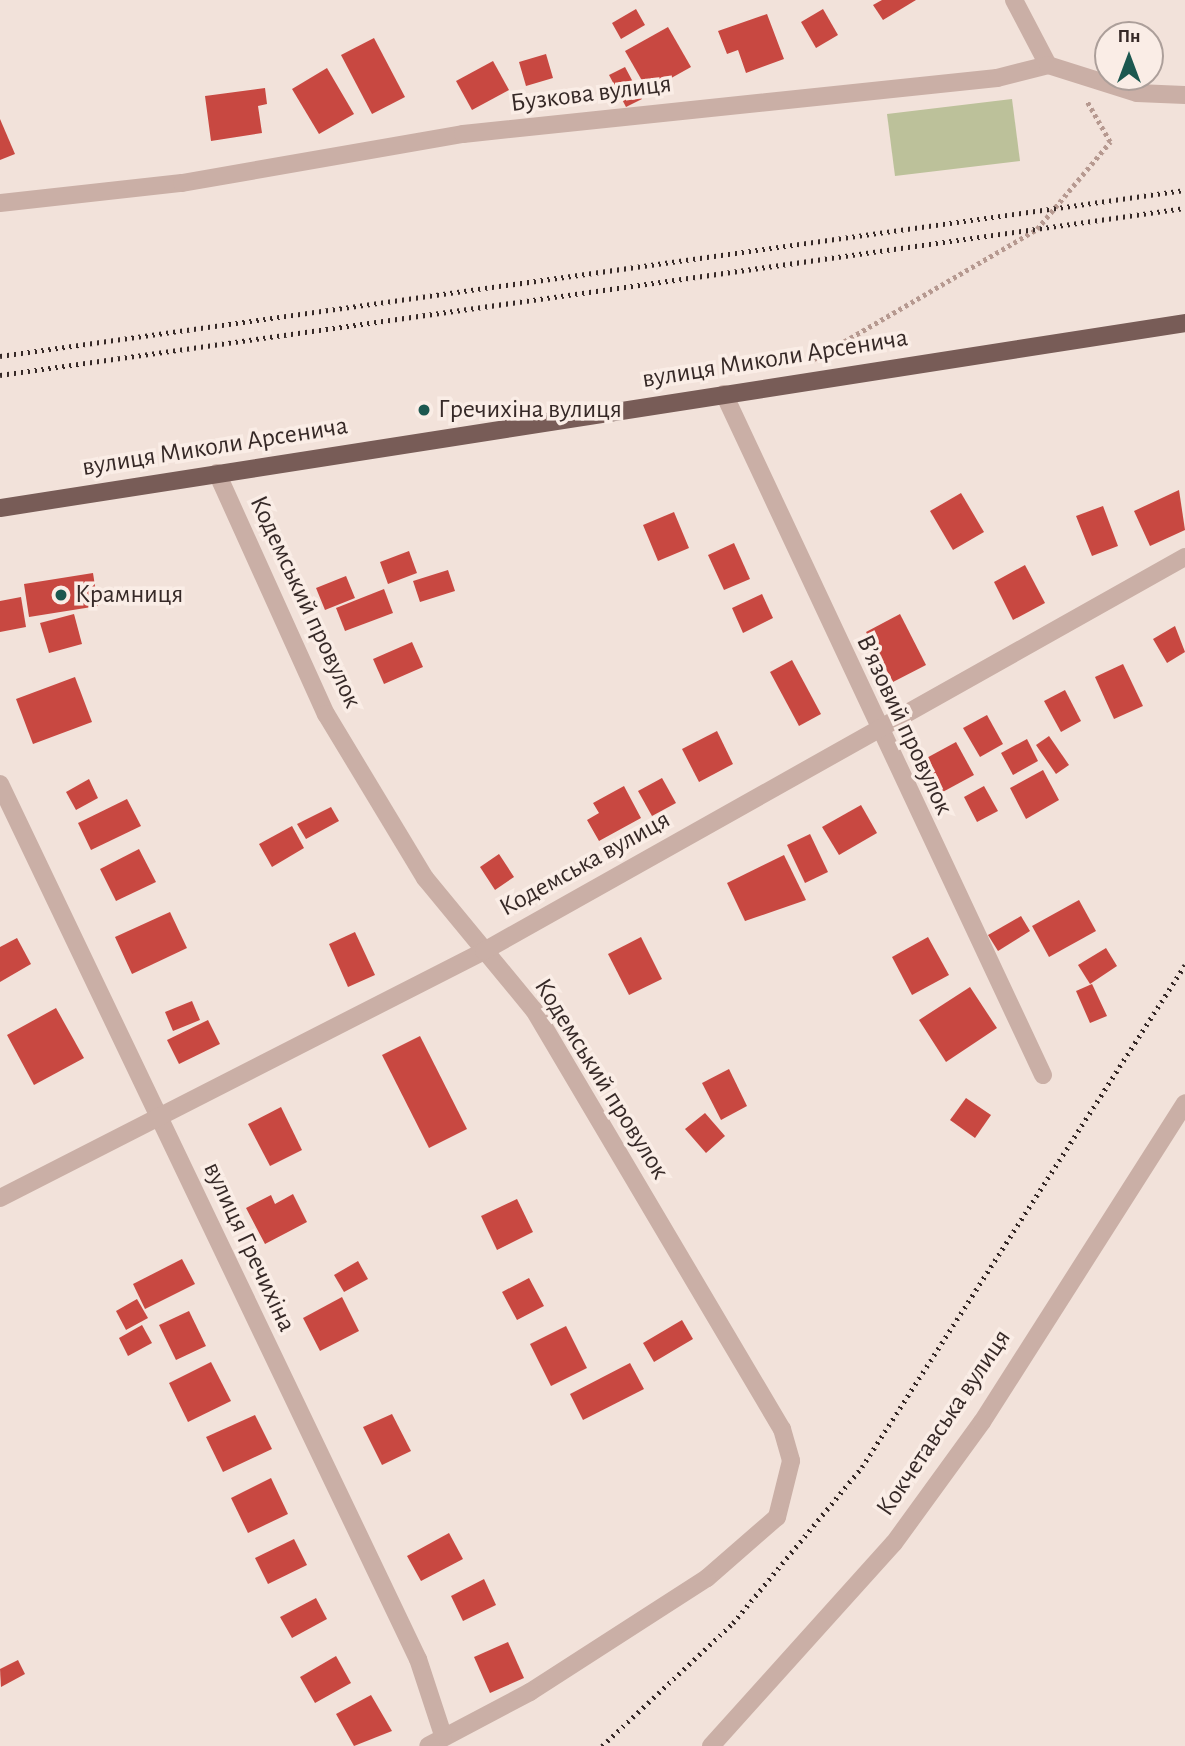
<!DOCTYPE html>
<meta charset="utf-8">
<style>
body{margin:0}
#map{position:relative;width:1185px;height:1746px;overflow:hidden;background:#f2e2da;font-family:"Alegreya Sans",sans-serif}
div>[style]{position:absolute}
.green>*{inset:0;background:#bcc19a}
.building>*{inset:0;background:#c84841}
.path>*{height:4.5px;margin-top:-2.25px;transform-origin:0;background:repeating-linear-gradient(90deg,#b69990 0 3.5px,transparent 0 7px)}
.minor>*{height:18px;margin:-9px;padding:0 9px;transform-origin:9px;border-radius:9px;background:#caafa6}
.primary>*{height:18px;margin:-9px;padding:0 9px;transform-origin:9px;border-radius:9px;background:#785c57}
.rail>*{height:5px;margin-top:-2.5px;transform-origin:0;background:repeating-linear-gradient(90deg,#362927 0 2px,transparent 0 7px)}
.dots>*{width:19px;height:19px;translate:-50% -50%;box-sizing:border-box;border:4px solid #faede6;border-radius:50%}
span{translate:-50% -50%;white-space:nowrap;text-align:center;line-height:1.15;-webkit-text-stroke:7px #faede6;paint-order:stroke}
.street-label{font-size:26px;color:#362927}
.poi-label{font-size:26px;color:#362927}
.left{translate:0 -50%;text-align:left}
.north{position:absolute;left:1094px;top:21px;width:70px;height:70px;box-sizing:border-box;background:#faede6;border:2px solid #ac9f9a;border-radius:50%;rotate:0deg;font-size:19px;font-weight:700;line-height:28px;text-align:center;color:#362927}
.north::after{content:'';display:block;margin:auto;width:24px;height:32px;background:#1c5850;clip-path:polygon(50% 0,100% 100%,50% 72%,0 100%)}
</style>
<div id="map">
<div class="green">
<div style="clip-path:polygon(1012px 99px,1020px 161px,895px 176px,887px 114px)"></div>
</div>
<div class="building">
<div style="clip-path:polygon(882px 0,916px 0,883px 20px,873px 5px)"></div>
<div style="clip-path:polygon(636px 9px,645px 25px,621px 39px,612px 23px)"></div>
<div style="clip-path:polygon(823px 9px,838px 35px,816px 48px,801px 22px)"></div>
<div style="clip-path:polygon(767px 14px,784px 59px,746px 73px,738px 50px,727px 54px,718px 31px)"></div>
<div style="clip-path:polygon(668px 27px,691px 67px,648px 91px,625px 51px)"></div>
<div style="clip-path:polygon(374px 38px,405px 97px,372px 114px,341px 55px)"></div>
<div style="clip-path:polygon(546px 54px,553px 78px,526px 86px,519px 62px)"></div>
<div style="clip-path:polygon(493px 61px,509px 90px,472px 110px,456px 81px)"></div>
<div style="clip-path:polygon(625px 67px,642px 99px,626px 107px,609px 75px)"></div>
<div style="clip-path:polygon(327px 68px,354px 114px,319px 134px,292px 89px)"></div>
<div style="clip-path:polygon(265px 88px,267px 104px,258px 106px,262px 133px,211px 141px,205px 96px)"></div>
<div style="clip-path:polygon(0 119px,15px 154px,0 160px)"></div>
<div style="clip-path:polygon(1179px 490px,1185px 530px,1150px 546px,1134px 511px)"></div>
<div style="clip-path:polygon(961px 493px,984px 532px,953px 550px,930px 511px)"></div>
<div style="clip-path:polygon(1103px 506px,1118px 546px,1092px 556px,1076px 516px)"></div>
<div style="clip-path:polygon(674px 512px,689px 548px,658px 561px,643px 525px)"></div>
<div style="clip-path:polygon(734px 543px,750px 579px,724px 590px,708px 555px)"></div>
<div style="clip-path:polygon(409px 551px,417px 573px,388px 584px,380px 562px)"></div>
<div style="clip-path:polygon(1025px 565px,1045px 603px,1013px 620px,994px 582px)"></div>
<div style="clip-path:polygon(448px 570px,455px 591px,420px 602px,413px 581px)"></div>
<div style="clip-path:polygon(93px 573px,98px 606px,29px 617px,24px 584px)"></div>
<div style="clip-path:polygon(346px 576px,355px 598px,325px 610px,316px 588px)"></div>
<div style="clip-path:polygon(384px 589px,393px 613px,345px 631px,336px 608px)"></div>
<div style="clip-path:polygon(762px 594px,773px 618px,743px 633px,732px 608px)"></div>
<div style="clip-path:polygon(21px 597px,26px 627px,0 632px,0 601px)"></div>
<div style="clip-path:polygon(74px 614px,82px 644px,49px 653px,40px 623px)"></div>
<div style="clip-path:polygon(900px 614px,926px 665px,893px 682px,866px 632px)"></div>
<div style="clip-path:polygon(1175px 626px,1185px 652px,1167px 663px,1153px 639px)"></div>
<div style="clip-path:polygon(412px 642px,423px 667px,384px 684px,373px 659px)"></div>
<div style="clip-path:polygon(792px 660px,821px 714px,799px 726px,770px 672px)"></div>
<div style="clip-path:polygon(1123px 664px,1143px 706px,1114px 719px,1095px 677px)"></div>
<div style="clip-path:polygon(75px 677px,92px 722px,33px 744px,16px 699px)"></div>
<div style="clip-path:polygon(1065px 690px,1081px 721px,1061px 732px,1044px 701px)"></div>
<div style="clip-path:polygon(987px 715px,1003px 744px,980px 757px,963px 728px)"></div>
<div style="clip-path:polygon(717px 731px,733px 764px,699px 782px,682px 749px)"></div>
<div style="clip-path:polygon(1049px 736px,1069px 765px,1056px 774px,1036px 745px)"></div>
<div style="clip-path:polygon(1027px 739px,1038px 761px,1013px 775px,1001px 753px)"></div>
<div style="clip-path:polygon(956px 742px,974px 775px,939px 794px,921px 761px)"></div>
<div style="clip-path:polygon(1043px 770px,1059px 800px,1026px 819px,1010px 788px)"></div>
<div style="clip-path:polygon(662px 778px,676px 803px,652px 816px,638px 791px)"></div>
<div style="clip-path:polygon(89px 779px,98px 798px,76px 810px,66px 792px)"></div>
<div style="clip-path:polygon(624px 786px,641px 818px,599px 841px,587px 820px,599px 813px,593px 803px)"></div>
<div style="clip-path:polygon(984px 786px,998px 811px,977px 822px,964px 797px)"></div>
<div style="clip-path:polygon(127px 799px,141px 826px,91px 850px,78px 823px)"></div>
<div style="clip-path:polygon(861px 805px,877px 833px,839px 855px,822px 827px)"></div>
<div style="clip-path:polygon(331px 807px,339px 821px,306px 839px,297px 824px)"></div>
<div style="clip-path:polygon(292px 826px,304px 848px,272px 867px,259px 844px)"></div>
<div style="clip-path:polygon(810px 834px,828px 872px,805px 883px,787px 845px)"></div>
<div style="clip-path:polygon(139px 849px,156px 882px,116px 901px,100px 869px)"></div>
<div style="clip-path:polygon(499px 854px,514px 877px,495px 890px,480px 867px)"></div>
<div style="clip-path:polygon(784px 855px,806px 900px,745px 921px,727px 883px)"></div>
<div style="clip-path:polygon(1079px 900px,1096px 931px,1049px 957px,1032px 926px)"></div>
<div style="clip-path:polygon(170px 912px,187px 948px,132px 974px,115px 937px)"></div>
<div style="clip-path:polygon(1021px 916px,1030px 931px,998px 951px,988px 935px)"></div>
<div style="clip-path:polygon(355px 932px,375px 975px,348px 987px,329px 944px)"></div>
<div style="clip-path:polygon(641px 937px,662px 979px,629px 995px,608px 954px)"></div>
<div style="clip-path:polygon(928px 937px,949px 975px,912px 995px,892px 957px)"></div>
<div style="clip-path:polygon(17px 938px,31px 964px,0 982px,0 947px)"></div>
<div style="clip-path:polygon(1106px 948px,1117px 966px,1090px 984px,1078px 965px)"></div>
<div style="clip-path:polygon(1092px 984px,1107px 1016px,1090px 1023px,1076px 991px)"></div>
<div style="clip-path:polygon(970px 987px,997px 1028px,946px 1062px,919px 1020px)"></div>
<div style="clip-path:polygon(192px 1001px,200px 1020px,173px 1031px,165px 1012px)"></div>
<div style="clip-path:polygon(56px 1008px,84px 1058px,34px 1085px,7px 1035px)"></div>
<div style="clip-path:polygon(208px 1020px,220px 1044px,179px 1064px,167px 1040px)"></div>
<div style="clip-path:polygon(420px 1036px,467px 1129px,429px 1148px,382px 1055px)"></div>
<div style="clip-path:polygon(729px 1069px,747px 1106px,721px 1120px,702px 1083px)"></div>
<div style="clip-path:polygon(966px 1098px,991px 1115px,975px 1138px,950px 1120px)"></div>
<div style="clip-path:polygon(281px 1107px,302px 1150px,270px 1166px,248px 1124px)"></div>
<div style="clip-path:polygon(705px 1113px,725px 1136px,706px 1153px,685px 1129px)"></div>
<div style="clip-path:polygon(293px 1194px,307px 1222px,265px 1244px,246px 1208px,271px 1195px,275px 1204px)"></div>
<div style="clip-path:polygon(517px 1199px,533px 1232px,497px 1250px,481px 1216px)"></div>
<div style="clip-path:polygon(182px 1259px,195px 1284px,145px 1309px,133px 1284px)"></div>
<div style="clip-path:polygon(358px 1261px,368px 1279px,344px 1292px,334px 1275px)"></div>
<div style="clip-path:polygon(529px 1278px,544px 1306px,517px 1320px,502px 1292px)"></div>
<div style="clip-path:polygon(342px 1297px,359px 1331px,320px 1351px,303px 1318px)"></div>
<div style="clip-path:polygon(137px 1299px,148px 1318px,126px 1330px,116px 1311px)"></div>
<div style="clip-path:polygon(189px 1311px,206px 1346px,176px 1360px,159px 1325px)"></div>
<div style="clip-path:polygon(682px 1320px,693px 1339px,654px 1362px,643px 1343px)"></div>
<div style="clip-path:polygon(142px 1325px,152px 1343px,128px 1356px,119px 1338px)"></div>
<div style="clip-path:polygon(566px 1326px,587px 1368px,551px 1386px,530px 1344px)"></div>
<div style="clip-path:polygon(211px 1362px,231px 1401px,188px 1422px,169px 1383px)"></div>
<div style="clip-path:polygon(630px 1363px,644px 1389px,583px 1420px,570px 1394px)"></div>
<div style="clip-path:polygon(392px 1414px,411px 1451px,382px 1465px,363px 1427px)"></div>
<div style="clip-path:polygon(255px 1415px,272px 1449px,223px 1472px,206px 1437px)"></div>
<div style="clip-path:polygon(271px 1478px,288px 1514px,248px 1533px,231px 1498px)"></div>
<div style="clip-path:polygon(449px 1533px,463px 1559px,421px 1581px,407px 1556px)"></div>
<div style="clip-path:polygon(294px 1539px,307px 1565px,268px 1584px,255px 1558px)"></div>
<div style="clip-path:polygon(484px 1579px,496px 1605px,463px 1621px,451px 1596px)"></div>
<div style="clip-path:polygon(316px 1598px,327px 1619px,292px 1638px,280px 1617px)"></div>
<div style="clip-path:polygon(508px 1642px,524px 1678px,490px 1693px,474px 1657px)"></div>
<div style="clip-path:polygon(336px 1656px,351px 1683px,315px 1703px,300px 1677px)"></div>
<div style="clip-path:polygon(18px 1660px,25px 1674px,1px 1687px,0 1669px)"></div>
<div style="clip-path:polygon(371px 1695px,392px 1731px,354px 1746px,336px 1714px)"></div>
</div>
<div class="path">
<div style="left:814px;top:359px;width:258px;rotate:-30.2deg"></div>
<div style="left:1037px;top:229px;width:114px;rotate:-50deg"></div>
<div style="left:1110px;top:142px;width:48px;rotate:-119.7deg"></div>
</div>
<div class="minor">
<div style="left:1014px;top:0;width:73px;rotate:62.4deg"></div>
<div style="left:0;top:203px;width:183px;rotate:-6.3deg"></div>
<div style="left:182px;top:183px;width:285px;rotate:-9.9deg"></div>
<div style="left:463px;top:134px;width:537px;rotate:-5.99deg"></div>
<div style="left:997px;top:78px;width:53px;rotate:-14.3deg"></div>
<div style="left:1048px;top:65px;width:93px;rotate:17.5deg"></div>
<div style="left:1137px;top:93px;width:48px;rotate:2.4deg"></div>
<div style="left:724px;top:394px;width:752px;rotate:64.9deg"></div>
<div style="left:217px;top:473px;width:265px;rotate:65.7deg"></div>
<div style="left:326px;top:714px;width:192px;rotate:58.9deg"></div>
<div style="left:425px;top:878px;width:171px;rotate:50.5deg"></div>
<div style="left:534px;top:1010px;width:487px;rotate:59.4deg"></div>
<div style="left:782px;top:1429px;width:33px;rotate:74deg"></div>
<div style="left:791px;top:1461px;width:58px;rotate:104deg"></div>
<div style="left:777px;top:1517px;width:93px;rotate:138.9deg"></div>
<div style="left:707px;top:1578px;width:211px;rotate:147.2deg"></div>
<div style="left:530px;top:1692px;width:115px;rotate:152.1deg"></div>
<div style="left:0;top:784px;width:970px;rotate:64.47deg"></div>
<div style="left:418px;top:1659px;width:80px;rotate:71.8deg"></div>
<div style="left:0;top:1198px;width:543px;rotate:-27.04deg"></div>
<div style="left:484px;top:951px;width:804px;rotate:-29.34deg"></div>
<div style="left:711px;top:1746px;width:273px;rotate:-48deg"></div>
<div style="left:894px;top:1543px;width:150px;rotate:-54deg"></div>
<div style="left:982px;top:1422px;width:378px;rotate:-57.5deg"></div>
</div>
<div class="primary">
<div style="left:0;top:508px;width:1199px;rotate:-8.87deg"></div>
</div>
<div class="rail">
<div style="left:0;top:356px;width:1197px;rotate:-7.97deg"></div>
<div style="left:0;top:375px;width:1197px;rotate:-8.02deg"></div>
<div style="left:602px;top:1746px;width:180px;rotate:-43.2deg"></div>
<div style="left:733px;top:1623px;width:202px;rotate:-50.4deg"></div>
<div style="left:862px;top:1467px;width:597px;rotate:-57.24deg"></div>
</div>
<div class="dots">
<div style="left:424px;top:410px;background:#1c5850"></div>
<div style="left:61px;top:595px;background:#1c5850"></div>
</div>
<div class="street-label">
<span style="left:591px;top:94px;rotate:-7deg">Бузкова вулиця</span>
<span style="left:775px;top:359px;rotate:-9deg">вулиця Миколи Арсенича</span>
<span style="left:215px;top:447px;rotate:-9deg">вулиця Миколи Арсенича</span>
<span style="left:305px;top:602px;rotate:65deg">Кодемський провулок</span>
<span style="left:904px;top:725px;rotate:65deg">Вʼязовий провулок</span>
<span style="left:585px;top:864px;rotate:-29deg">Кодемська вулиця</span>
<span style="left:601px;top:1079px;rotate:58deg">Кодемський провулок</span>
<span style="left:249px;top:1247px;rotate:65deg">вулиця Гречихіна</span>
<span style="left:944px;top:1423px;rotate:-56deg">Кокчетавська вулиця</span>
</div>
<div class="poi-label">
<span class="left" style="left:438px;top:410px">Гречихіна вулиця</span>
<span class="left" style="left:75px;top:595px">Крамниця</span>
</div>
<div class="north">Пн</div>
</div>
